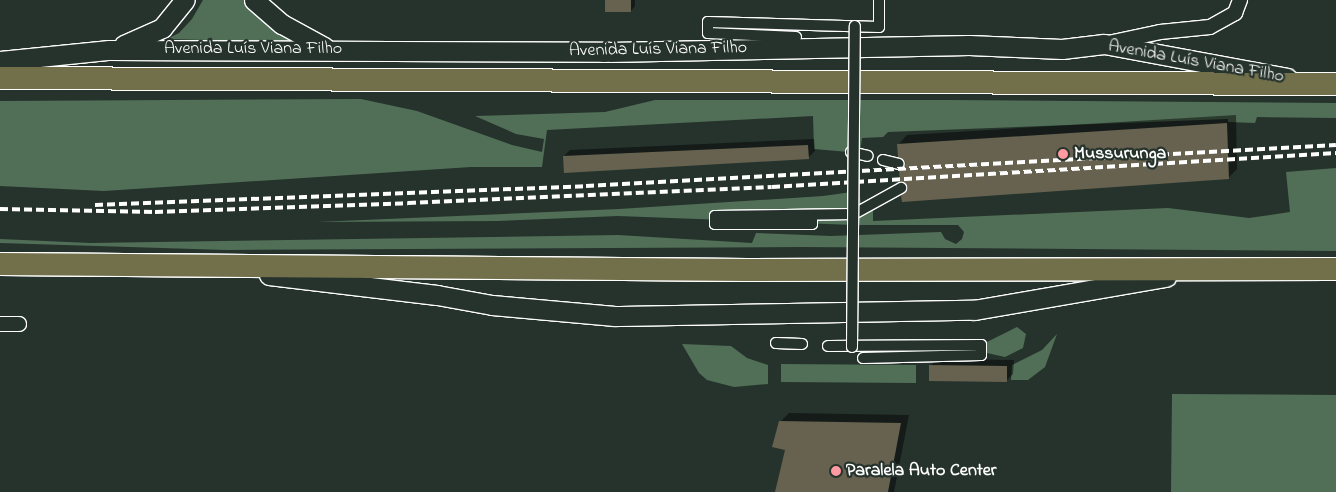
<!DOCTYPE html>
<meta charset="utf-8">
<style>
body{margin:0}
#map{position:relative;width:1336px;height:492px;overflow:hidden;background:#26332d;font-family:"Indie Flower",sans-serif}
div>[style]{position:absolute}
.green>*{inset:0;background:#516f57}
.shadow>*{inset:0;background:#0007}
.building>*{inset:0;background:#66624f}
.roads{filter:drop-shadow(1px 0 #fff) drop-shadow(-1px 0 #fff) drop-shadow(0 1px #fff) drop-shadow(0 -1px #fff)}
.pedestrian>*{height:10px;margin:-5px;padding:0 5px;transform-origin:5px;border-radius:5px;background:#26332d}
.minor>*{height:14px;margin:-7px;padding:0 7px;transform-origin:7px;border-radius:7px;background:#26332d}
.secondary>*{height:19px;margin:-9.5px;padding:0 9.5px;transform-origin:9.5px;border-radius:9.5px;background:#26332d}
.trunk>*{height:22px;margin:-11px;padding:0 11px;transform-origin:11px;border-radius:11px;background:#71704a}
.rail>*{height:4px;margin-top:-2px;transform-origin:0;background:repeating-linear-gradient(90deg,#fff 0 8px,transparent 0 12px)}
.bridges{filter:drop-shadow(1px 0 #fff) drop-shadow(-1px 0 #fff) drop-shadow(0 1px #fff) drop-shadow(0 -1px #fff)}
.pedestrian-bridge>*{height:10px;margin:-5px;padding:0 5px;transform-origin:5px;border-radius:5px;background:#26332d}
.dots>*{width:14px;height:14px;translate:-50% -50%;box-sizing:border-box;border:2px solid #26332d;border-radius:50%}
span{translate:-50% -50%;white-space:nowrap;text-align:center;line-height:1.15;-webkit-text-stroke:4.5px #26332d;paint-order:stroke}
.street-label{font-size:18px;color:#fff}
.poi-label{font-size:18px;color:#fff;font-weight:700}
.left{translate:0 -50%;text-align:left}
</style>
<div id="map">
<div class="green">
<div style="clip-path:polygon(203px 0,247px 0,292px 42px,167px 39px,179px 33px,192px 19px)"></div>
<div style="clip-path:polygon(361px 99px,417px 111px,512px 145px,542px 152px,544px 139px,516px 134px,475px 116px,605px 112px,655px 100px,948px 100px,1336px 103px,1336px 118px,1257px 117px,1255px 123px,1228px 122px,1228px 119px,888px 132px,883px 137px,862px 138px,860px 153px,814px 149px,813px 116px,547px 130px,542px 167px,471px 167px,104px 191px,0 186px,0 101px)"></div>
<div style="clip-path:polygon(1336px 168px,1336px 251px,804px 247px,227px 250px,0 243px,0 239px,90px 243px,618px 235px,752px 243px,756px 233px,831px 236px,941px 232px,945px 239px,956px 244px,962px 239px,964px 232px,958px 225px,854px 225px,618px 216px,497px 221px,317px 222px,619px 209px,823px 196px,859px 191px,862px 211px,873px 210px,873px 221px,1168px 208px,1249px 218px,1290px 212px,1286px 172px)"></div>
<div style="clip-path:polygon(1017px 327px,1026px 334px,1023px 348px,1005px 357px,987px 353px,985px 343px)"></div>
<div style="clip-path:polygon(1057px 334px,1045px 367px,1028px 380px,1011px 380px,1012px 365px,1042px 350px)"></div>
<div style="clip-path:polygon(682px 344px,731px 346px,747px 358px,768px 365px,768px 384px,734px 387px,707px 380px,699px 373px)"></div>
<div style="clip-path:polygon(781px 364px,916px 365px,916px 383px,781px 382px)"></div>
<div style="clip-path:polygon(1172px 394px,1336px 395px,1336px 492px,1171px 492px)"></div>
</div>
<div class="shadow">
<div style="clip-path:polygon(606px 0,635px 0,635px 6px,631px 11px)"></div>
<div style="clip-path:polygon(1236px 115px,1237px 169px,1228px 178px,910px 187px,907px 162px,898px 145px,907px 135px)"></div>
<div style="clip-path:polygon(814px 139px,815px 151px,809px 157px,564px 156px,570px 150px)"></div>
<div style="clip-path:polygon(937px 359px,1014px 360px,1013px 374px,1006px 381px,930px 366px)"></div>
<div style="clip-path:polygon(789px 413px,909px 415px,894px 492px,776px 492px,786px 449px,780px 422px)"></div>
</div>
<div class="building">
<div style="clip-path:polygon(605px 0,631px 0,631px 12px,605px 12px)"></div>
<div style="clip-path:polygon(1227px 123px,1229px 179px,902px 202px,901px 196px,908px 188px,900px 181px,899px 171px,906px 163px,898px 157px,897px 144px)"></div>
<div style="clip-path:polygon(808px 145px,809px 159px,564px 173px,563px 156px)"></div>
<div style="clip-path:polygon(929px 365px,1007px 366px,1007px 382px,929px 381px)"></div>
<div style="clip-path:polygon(779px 421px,901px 423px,888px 492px,775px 492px,785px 450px,772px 447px)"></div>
</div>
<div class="roads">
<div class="pedestrian">
<div style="left:796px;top:37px;width:88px;rotate:-177.4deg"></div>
<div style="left:708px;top:33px;width:11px;rotate:-90deg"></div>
<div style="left:708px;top:22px;width:171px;rotate:1.7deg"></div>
<div style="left:879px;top:27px;width:27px;rotate:-90deg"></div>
<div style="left:851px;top:152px;width:17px;rotate:13deg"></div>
<div style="left:883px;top:160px;width:16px;rotate:14deg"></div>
<div style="left:748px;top:220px;width:64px;rotate:-0.9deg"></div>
<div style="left:812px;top:219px;width:5px;rotate:90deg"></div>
<div style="left:812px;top:224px;width:97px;rotate:180deg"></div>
<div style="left:715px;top:224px;width:8px;rotate:-90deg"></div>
<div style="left:715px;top:216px;width:139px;rotate:-0.8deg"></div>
<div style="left:854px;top:214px;width:54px;rotate:-29deg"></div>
<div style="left:776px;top:343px;width:26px;rotate:2deg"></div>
<div style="left:828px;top:346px;width:153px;rotate:-0.4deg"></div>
<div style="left:981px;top:345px;width:10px;rotate:90deg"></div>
<div style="left:981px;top:355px;width:118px;rotate:178.5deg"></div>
</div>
<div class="minor">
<div style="left:1108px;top:43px;width:53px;rotate:-11.9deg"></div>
<div style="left:1160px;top:32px;width:50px;rotate:-5.7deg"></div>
<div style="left:1210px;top:27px;width:29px;rotate:-29deg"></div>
<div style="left:1235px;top:13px;width:14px;rotate:-69deg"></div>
<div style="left:0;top:324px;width:19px"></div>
</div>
<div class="secondary">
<div style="left:254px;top:0;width:37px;rotate:41deg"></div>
<div style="left:282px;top:24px;width:48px;rotate:28.7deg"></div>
<div style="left:124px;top:45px;width:42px;rotate:-24.1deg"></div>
<div style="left:162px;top:28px;width:36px;rotate:-51deg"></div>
<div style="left:0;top:61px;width:110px;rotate:-5.8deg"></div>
<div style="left:109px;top:50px;width:494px;rotate:0.2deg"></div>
<div style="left:603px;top:52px;width:366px;rotate:-1.1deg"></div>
<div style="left:969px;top:45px;width:93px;rotate:2.5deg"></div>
<div style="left:1062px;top:49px;width:42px;rotate:-6.8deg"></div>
<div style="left:1104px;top:44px;width:186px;rotate:10.5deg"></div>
<div style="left:269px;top:275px;width:169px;rotate:6.8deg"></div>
<div style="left:437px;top:295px;width:56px;rotate:10.3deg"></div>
<div style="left:492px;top:305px;width:123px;rotate:5.1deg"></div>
<div style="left:615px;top:316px;width:359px;rotate:-1deg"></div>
<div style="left:974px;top:310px;width:195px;rotate:-9.8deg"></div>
</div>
<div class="trunk">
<div style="left:0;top:78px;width:1336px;rotate:0.26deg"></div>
<div style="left:0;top:264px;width:747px;rotate:0.46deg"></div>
<div style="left:747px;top:270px;width:589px;rotate:-0.1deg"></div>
</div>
</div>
<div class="rail">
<div style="left:95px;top:205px;width:491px;rotate:-2.2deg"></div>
<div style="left:586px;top:186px;width:751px;rotate:-3.13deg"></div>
<div style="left:0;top:209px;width:155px;rotate:1.1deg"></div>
<div style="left:155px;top:212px;width:253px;rotate:-2deg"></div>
<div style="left:408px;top:203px;width:364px;rotate:-2.5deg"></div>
<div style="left:772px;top:187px;width:565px;rotate:-3.45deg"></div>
</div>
<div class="bridges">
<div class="pedestrian-bridge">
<div style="left:852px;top:347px;width:321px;rotate:-89.5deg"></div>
</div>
</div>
<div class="dots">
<div style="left:1063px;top:154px;background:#ff9aa2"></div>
<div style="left:836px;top:471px;background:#ff9aa2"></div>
</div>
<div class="street-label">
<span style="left:253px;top:49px">Avenida Luís Viana Filho</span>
<span style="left:658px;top:50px;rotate:-1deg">Avenida Luís Viana Filho</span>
<span style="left:1196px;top:62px;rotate:10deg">Avenida Luís Viana Filho</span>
</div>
<div class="poi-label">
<span class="left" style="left:1074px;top:154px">Mussurunga</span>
<span class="left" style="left:846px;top:471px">Paralela Auto Center</span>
</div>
</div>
